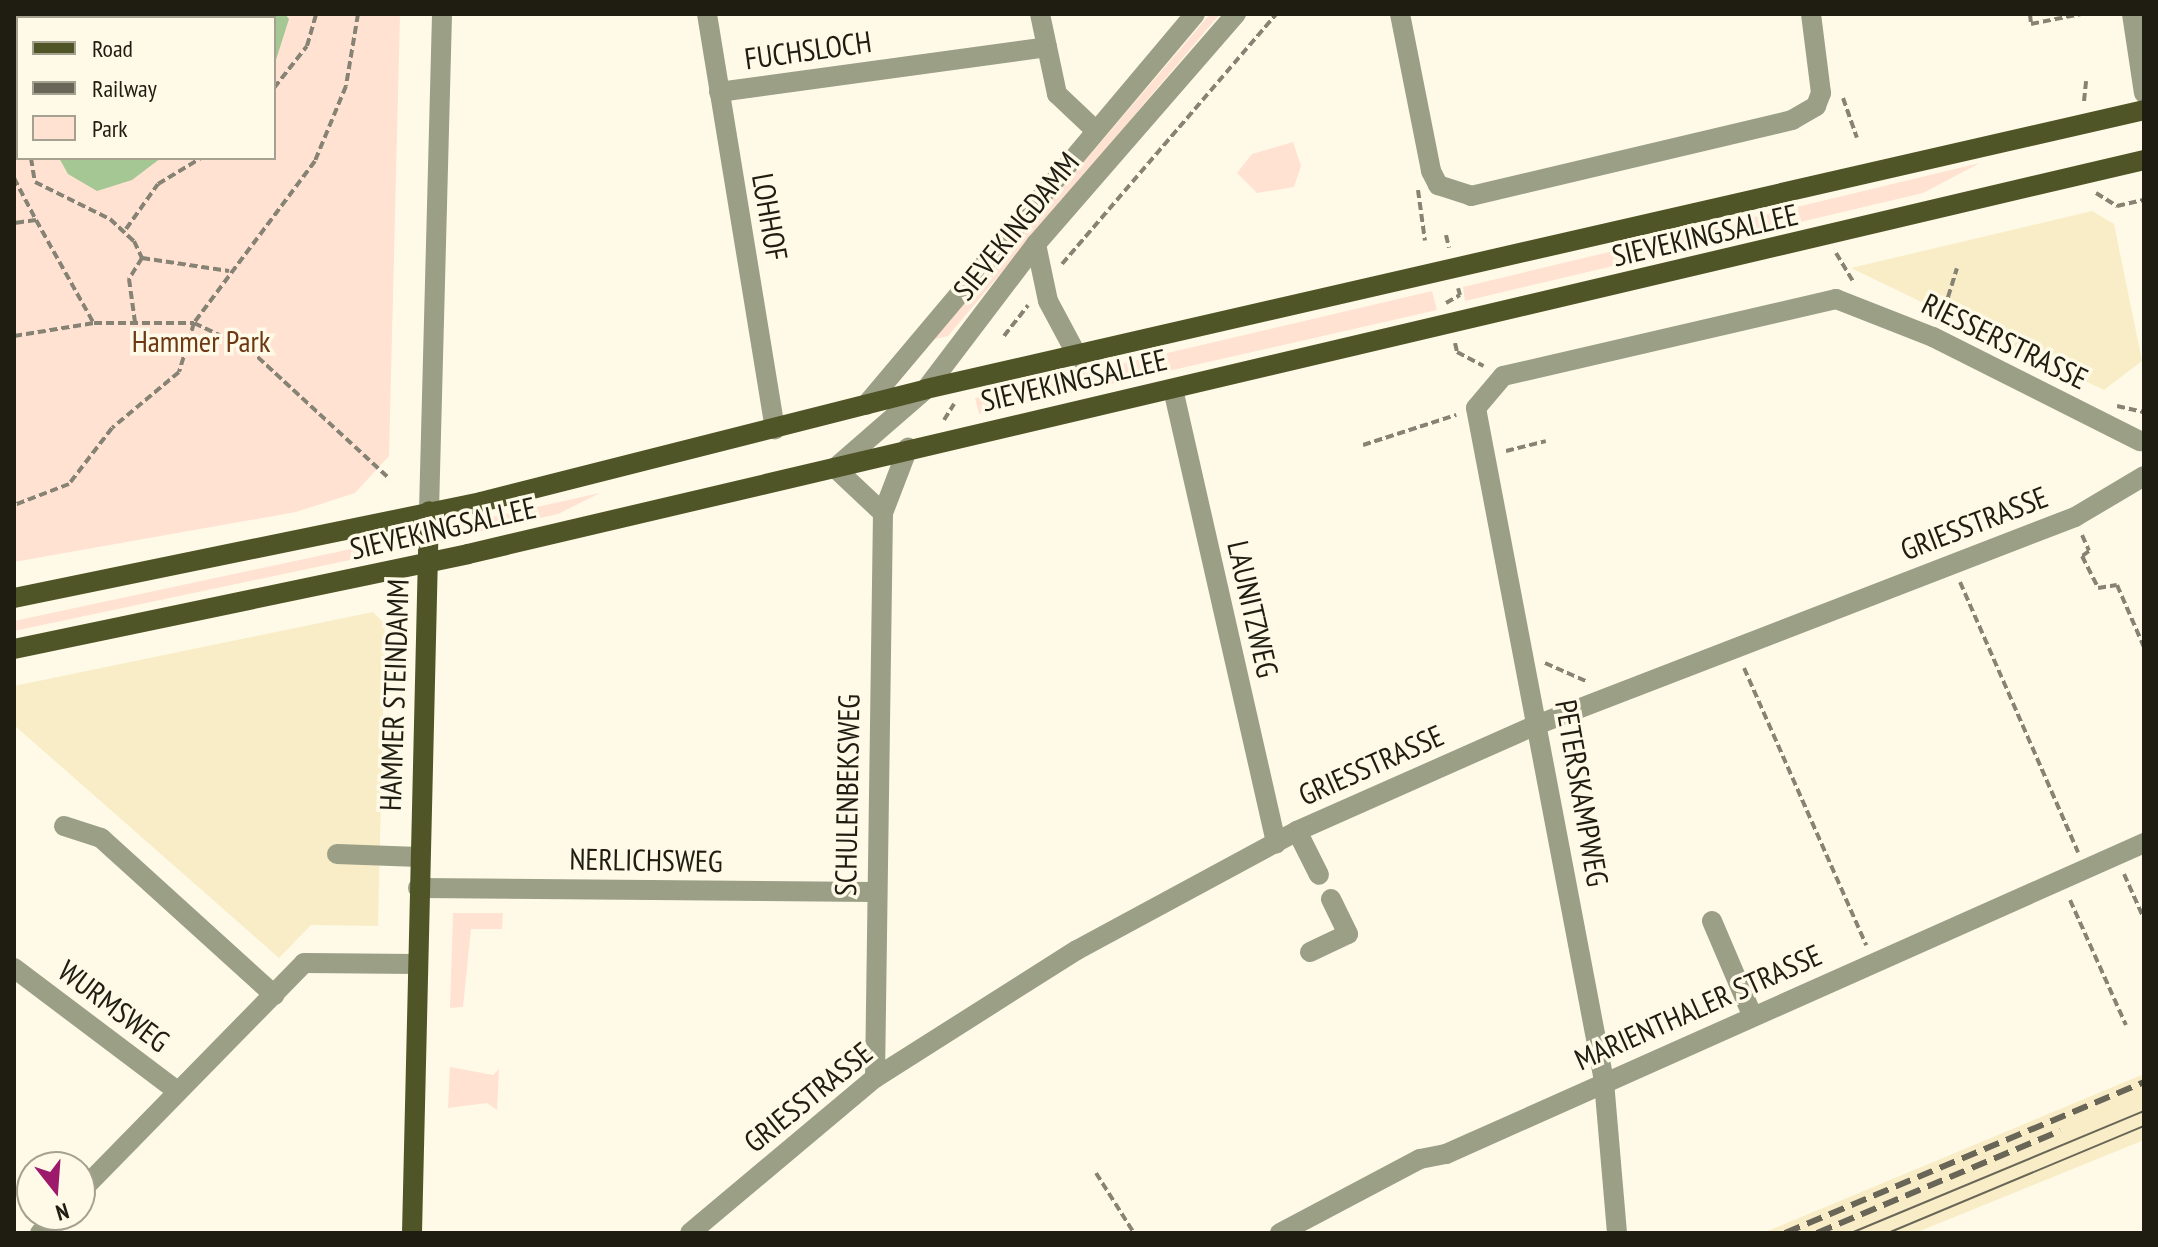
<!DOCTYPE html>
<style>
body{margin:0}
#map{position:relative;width:2158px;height:1247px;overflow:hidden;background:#fffae7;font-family:"PT Sans Narrow",sans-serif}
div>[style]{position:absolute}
.built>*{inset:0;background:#f8edc6}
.green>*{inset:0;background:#ffe2d2}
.water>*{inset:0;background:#a4c794}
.path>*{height:4px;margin-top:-2px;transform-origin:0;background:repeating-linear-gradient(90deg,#878374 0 8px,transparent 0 12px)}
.minor>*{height:20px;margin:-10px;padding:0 10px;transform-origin:10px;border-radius:10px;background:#9b9f86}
.major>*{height:20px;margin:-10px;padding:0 10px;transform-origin:10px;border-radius:10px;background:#4f5526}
.tram>*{height:2px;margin:-1px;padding:0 1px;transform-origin:1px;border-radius:1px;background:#696658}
.rail>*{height:6px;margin-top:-3px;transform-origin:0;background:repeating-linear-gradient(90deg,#696658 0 16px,transparent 0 24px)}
span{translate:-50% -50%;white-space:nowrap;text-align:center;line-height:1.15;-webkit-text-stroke:7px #fffae7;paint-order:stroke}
.street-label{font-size:30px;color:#1f1c11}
.park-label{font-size:30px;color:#6d3915}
.frame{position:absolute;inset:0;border:16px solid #1f1c11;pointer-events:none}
.legend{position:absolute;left:16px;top:16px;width:260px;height:144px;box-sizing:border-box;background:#fffae7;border:2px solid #a5a191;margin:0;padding:10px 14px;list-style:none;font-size:24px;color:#1f1c11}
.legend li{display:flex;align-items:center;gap:16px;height:40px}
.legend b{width:40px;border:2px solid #a5a191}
.north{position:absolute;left:16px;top:1151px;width:80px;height:80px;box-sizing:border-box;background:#fffae7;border:2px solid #a5a191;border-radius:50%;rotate:163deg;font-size:22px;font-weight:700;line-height:32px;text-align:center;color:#1f1c11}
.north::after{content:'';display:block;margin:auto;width:28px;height:36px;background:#9d196b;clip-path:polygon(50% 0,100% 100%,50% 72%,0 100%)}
</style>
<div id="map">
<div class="built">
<div style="clip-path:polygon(2092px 211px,2114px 224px,2142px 361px,2104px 390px,1851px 268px)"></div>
<div style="clip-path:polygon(373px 612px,385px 624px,378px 926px,311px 925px,279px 958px,14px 725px,14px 686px)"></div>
<div style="clip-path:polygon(2144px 1074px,2144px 1140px,1915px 1233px,1763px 1233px)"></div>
</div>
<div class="green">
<div style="clip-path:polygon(evenodd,14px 14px,400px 14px,389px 456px,355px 493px,296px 512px,14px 562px,14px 14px,18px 18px,274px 18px,274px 158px,18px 158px,18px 18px)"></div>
<div style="clip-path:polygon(1210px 14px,1220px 14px,948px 336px,932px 340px)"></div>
<div style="clip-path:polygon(1293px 142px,1301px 166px,1294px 187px,1257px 193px,1237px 173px,1252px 154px)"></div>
<div style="clip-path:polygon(1980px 163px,1923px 193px,1465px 301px,1463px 287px)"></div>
<div style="clip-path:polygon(1432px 291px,1437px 310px,979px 414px,975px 398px)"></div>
<div style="clip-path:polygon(600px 493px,558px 514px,478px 532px,478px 520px)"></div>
<div style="clip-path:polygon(379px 543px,378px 554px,14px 631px,14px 621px)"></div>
<div style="clip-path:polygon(453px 913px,503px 913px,502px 929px,471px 929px,463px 1007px,450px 1008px)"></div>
<div style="clip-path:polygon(450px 1067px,493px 1075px,499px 1069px,497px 1110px,487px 1103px,448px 1108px)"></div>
</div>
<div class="water">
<div style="clip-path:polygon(91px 14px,285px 14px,289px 19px,274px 66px,274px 18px)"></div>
<div style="clip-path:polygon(59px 158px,161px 158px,132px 180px,97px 191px,68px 174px)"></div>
</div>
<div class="path">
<div style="left:41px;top:14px;width:4px;rotate:63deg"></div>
<div style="left:358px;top:14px;width:73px;rotate:99.5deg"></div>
<div style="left:346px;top:86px;width:81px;rotate:112.5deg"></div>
<div style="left:315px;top:161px;width:202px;rotate:126.8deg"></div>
<div style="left:194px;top:323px;width:61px;rotate:25.3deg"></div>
<div style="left:249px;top:349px;width:192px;rotate:42.7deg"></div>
<div style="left:2030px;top:14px;width:10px;rotate:84deg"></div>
<div style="left:2031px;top:24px;width:51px;rotate:-11.3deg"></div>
<div style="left:22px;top:18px;width:4px;rotate:-63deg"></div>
<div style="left:14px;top:38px;width:11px;rotate:-68deg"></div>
<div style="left:274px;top:88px;width:53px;rotate:-51.8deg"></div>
<div style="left:307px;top:46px;width:33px;rotate:-74deg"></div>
<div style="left:1843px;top:98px;width:42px;rotate:70.7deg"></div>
<div style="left:2084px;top:101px;width:20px;rotate:-84deg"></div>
<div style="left:31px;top:158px;width:24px;rotate:81deg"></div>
<div style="left:35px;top:182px;width:84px;rotate:26.3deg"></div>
<div style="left:110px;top:219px;width:33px;rotate:43deg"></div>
<div style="left:134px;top:241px;width:19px;rotate:65deg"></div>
<div style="left:142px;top:258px;width:25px;rotate:122deg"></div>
<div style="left:129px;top:279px;width:43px;rotate:82.1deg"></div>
<div style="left:14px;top:178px;width:47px;rotate:62.4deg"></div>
<div style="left:36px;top:220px;width:22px;rotate:172deg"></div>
<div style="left:1418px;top:190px;width:51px;rotate:82.2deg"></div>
<div style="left:2096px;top:193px;width:25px;rotate:32deg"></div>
<div style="left:2117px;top:206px;width:28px;rotate:-13deg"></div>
<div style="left:36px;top:220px;width:117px;rotate:60.8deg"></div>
<div style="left:126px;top:229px;width:55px;rotate:-54.6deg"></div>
<div style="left:158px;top:184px;width:50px;rotate:-31.2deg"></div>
<div style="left:1446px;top:235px;width:13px;rotate:77deg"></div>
<div style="left:1836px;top:253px;width:35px;rotate:59deg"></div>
<div style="left:142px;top:258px;width:88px;rotate:8.5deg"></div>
<div style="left:1062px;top:264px;width:329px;rotate:-49.4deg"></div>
<div style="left:1446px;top:303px;width:16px;rotate:-30deg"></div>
<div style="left:1460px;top:295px;width:7px;rotate:-106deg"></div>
<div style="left:1941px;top:320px;width:54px;rotate:-72.9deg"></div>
<div style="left:14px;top:336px;width:81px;rotate:-9.2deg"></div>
<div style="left:94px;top:323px;width:100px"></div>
<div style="left:194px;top:323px;width:51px;rotate:107deg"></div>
<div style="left:179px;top:372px;width:87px;rotate:140.1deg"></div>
<div style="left:112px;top:428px;width:71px;rotate:127.5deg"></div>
<div style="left:69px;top:484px;width:59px;rotate:159.1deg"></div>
<div style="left:1004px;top:336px;width:39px;rotate:-52deg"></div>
<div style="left:1455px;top:343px;width:9px;rotate:77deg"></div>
<div style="left:1457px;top:352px;width:30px;rotate:28deg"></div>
<div style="left:2117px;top:406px;width:28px;rotate:13deg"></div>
<div style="left:944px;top:420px;width:19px;rotate:-58deg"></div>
<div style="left:1363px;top:445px;width:98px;rotate:-17.9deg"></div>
<div style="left:1506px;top:451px;width:41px;rotate:-14deg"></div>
<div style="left:2082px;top:535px;width:17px;rotate:66deg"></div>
<div style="left:2089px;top:551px;width:9px;rotate:144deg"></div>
<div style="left:2082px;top:556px;width:36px;rotate:63deg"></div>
<div style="left:2098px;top:588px;width:19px;rotate:-9deg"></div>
<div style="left:2117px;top:585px;width:68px;rotate:66.5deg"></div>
<div style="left:1960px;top:582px;width:295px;rotate:66.4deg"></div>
<div style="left:1545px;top:663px;width:47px;rotate:23.8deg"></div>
<div style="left:1744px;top:668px;width:303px;rotate:66.2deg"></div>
<div style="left:2124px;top:874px;width:49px;rotate:66deg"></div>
<div style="left:2070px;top:900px;width:137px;rotate:65.9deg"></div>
<div style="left:1096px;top:1173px;width:71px;rotate:57.7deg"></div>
<div style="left:1007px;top:1232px;width:1px;rotate:90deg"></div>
</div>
<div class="minor">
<div style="left:707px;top:14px;width:421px;rotate:80.7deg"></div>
<div style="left:1040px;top:14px;width:82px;rotate:78deg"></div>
<div style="left:1057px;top:94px;width:51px;rotate:43.4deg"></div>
<div style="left:1400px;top:14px;width:160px;rotate:78.8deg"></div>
<div style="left:1431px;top:171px;width:16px;rotate:63deg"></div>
<div style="left:1438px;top:185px;width:35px;rotate:18deg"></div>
<div style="left:1471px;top:196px;width:330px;rotate:-13.3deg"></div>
<div style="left:1792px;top:120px;width:28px;rotate:-30deg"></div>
<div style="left:1816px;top:106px;width:14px;rotate:-69deg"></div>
<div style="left:1821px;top:93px;width:80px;rotate:-97.2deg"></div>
<div style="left:2132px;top:14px;width:80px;rotate:81.4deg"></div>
<div style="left:719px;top:92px;width:331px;rotate:-7.8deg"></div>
<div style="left:1036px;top:244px;width:58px;rotate:78.1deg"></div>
<div style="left:1048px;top:301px;width:64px;rotate:61.8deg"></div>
<div style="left:1173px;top:389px;width:466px;rotate:77.2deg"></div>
<div style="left:866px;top:405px;width:511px;rotate:-49.92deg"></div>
<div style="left:429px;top:511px;width:497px;rotate:-88.5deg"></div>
<div style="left:883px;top:513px;width:66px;rotate:-136.8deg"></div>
<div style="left:835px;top:468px;width:121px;rotate:-41deg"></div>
<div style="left:926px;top:389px;width:182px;rotate:-52.8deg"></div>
<div style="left:1036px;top:244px;width:305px;rotate:-49deg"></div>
<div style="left:64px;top:826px;width:39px;rotate:18deg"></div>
<div style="left:101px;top:838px;width:234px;rotate:42.2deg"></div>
<div style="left:1297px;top:831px;width:49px;rotate:63.4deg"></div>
<div style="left:337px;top:854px;width:82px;rotate:2.1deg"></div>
<div style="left:418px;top:888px;width:456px;rotate:0.5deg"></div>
<div style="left:1712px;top:921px;width:102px;rotate:66.9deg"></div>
<div style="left:1310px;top:952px;width:42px;rotate:-25.3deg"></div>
<div style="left:1348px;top:934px;width:39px;rotate:-116deg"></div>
<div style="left:14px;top:968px;width:204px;rotate:37deg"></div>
<div style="left:875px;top:1078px;width:565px;rotate:-89.19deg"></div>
<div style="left:883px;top:513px;width:70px;rotate:-69deg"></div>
<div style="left:80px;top:1192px;width:320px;rotate:-45.6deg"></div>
<div style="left:304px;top:963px;width:112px;rotate:0.5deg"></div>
<div style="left:40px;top:1233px;width:25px;rotate:-45deg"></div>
<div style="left:690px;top:1233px;width:241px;rotate:-40deg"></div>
<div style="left:875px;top:1078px;width:239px;rotate:-32.4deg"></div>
<div style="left:1077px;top:950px;width:250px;rotate:-28.4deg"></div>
<div style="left:1297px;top:831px;width:265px;rotate:-23.9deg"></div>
<div style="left:1539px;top:724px;width:575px;rotate:-21.12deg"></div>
<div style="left:2075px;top:517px;width:80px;rotate:-30.7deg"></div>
<div style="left:1280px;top:1233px;width:158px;rotate:-27.9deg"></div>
<div style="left:1420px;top:1159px;width:26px;rotate:-11deg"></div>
<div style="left:1446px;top:1154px;width:764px;rotate:-24.02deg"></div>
<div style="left:1617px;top:1233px;width:153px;rotate:-94.9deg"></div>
<div style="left:1604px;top:1081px;width:685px;rotate:-100.77deg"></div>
<div style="left:1476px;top:408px;width:42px;rotate:-49.8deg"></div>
<div style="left:1503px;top:376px;width:342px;rotate:-13deg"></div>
<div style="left:1836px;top:299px;width:104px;rotate:21.4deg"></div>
<div style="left:1933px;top:337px;width:232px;rotate:26.7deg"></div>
</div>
<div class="major">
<div style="left:14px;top:598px;width:477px;rotate:-11.6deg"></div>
<div style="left:481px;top:502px;width:459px;rotate:-14.2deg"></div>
<div style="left:926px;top:389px;width:1250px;rotate:-12.9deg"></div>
<div style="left:14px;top:649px;width:464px;rotate:-11.8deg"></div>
<div style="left:468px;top:554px;width:1722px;rotate:-13.23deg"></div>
<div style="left:412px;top:1233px;width:722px;rotate:-88.65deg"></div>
</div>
<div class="tram">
<div style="left:1851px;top:1233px;width:317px;rotate:-22.6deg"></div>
<div style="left:1888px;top:1233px;width:277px;rotate:-22.7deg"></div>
</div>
<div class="rail">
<div style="left:1785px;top:1233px;width:389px;rotate:-22.8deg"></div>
<div style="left:1817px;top:1233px;width:264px;rotate:-22.8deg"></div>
</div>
<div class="street-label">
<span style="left:808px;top:50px;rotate:-8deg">FUCHSLOCH</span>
<span style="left:770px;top:217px;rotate:80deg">LOHHOF</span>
<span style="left:1016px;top:226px;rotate:-51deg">SIEVEKINGDAMM</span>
<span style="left:1705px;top:235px;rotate:-13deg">SIEVEKINGSALLEE</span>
<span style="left:2005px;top:341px;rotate:26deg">RIESSERSTRASSE</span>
<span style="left:1074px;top:380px;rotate:-13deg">SIEVEKINGSALLEE</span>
<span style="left:1974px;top:523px;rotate:-21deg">GRIESSTRASSE</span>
<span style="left:443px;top:528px;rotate:-13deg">SIEVEKINGSALLEE</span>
<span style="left:1253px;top:609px;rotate:77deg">LAUNITZWEG</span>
<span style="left:394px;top:695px;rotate:-88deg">HAMMER STEINDAMM</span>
<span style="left:1371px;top:765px;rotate:-24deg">GRIESSTRASSE</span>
<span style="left:1582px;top:793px;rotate:80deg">PETERSKAMPWEG</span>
<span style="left:847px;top:795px;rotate:-89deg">SCHULENBEKSWEG</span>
<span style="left:646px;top:860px;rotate:1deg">NERLICHSWEG</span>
<span style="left:114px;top:1006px;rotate:37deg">WURMSWEG</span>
<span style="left:1698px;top:1007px;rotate:-24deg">MARIENTHALER STRASSE</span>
<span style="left:808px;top:1097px;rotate:-39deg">GRIESSTRASSE</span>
</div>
<div class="park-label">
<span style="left:201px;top:341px">Hammer Park</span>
</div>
<div class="frame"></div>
<ul class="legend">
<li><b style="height:10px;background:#4f5526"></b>Road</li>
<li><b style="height:10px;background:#696658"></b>Railway</li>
<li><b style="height:22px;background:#ffe2d2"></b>Park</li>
</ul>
<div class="north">N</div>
</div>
